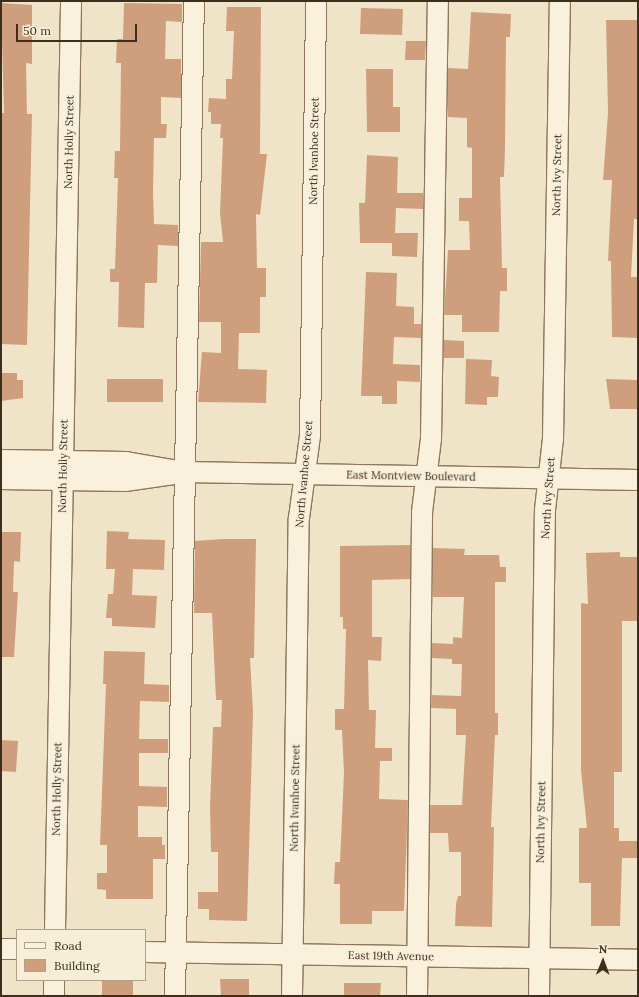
<!DOCTYPE html>
<style>
body{margin:0}
#map{position:relative;width:639px;height:997px;overflow:hidden;background:#f0e4c8;font-family:Lora,serif}
div>[style]{position:absolute}
.building>*{inset:0;background:#cf9f7d}
.roads{filter:drop-shadow(1px 0 #8d765c) drop-shadow(-1px 0 #8d765c) drop-shadow(0 1px #8d765c) drop-shadow(0 -1px #8d765c)}
.minor>*{height:20px;margin:-10px;padding:0 10px;transform-origin:10px;border-radius:10px;background:#faf1dc}
span{translate:-50% -50%;white-space:nowrap;text-align:center;line-height:1.15;-webkit-text-stroke:3px #f7eed8;paint-order:stroke}
.street-label{font-size:11px;color:#3d2e20}
.frame{position:absolute;inset:0;border:2px solid #3d2e20;pointer-events:none}
.legend{position:absolute;left:16px;top:929px;width:130px;height:52px;box-sizing:border-box;background:#f7eed8;border:1px solid #ada18e;margin:0;padding:5px 7px;list-style:none;font-size:12px;color:#3d2e20}
.legend li{display:flex;align-items:center;gap:8px;height:20px}
.legend b{width:20px;border:1px solid #ada18e}
.north{position:absolute;left:583px;top:941px;width:40px;height:40px;-webkit-text-stroke:3px #f7eed8;paint-order:stroke;rotate:1deg;font-size:11px;font-weight:700;line-height:16px;text-align:center;color:#3d2e20}
.north::after{content:'';display:block;margin:auto;width:14px;height:18px;background:#3d2e20;clip-path:polygon(50% 0,100% 100%,50% 72%,0 100%)}
.scale{position:absolute;left:16px;top:24px;width:121px;height:18px;box-sizing:border-box;border:2px solid #3d2e20;border-top:0;padding-left:5px;font-size:12px;line-height:14px;white-space:nowrap;color:#3d2e20;-webkit-text-stroke:3px #f7eed8;paint-order:stroke}
</style>
<div id="map">
<div class="building">
<div style="clip-path:polygon(1px 3px,32px 5px,32px 64px,26px 63px,27px 114px,32px 114px,27px 345px,1px 344px,1px 113px,4px 113px)"></div>
<div style="clip-path:polygon(124px 3px,182px 4px,182px 22px,166px 21px,165px 59px,181px 59px,181px 98px,161px 97px,161px 124px,167px 124px,166px 138px,154px 138px,153px 192px,154px 224px,178px 225px,178px 246px,158px 245px,157px 283px,145px 283px,144px 328px,118px 327px,119px 282px,110px 282px,110px 269px,115px 269px,118px 178px,114px 178px,115px 151px,120px 151px,121px 63px,116px 63px,117px 39px,123px 39px)"></div>
<div style="clip-path:polygon(227px 7px,261px 7px,260px 154px,267px 154px,260px 215px,256px 214px,257px 268px,266px 268px,266px 297px,260px 297px,260px 333px,239px 333px,238px 369px,267px 370px,266px 403px,198px 402px,202px 352px,221px 353px,221px 322px,199px 322px,201px 242px,223px 242px,220px 213px,223px 138px,220px 138px,221px 124px,211px 124px,211px 112px,208px 112px,209px 98px,226px 99px,226px 79px,232px 79px,234px 31px,226px 31px)"></div>
<div style="clip-path:polygon(361px 8px,403px 9px,402px 35px,360px 34px)"></div>
<div style="clip-path:polygon(471px 12px,511px 14px,510px 37px,506px 37px,505px 148px,504px 177px,500px 177px,502px 268px,507px 268px,507px 291px,500px 291px,499px 332px,462px 332px,462px 315px,444px 315px,448px 250px,470px 250px,469px 221px,459px 221px,459px 198px,472px 198px,472px 148px,467px 147px,467px 118px,448px 117px,448px 68px,468px 69px)"></div>
<div style="clip-path:polygon(606px 20px,638px 20px,638px 219px,634px 219px,631px 277px,638px 277px,638px 338px,612px 337px,611px 261px,608px 261px,612px 180px,603px 180px,608px 113px)"></div>
<div style="clip-path:polygon(406px 41px,426px 41px,425px 60px,405px 60px)"></div>
<div style="clip-path:polygon(366px 69px,393px 69px,393px 107px,400px 107px,400px 132px,367px 132px)"></div>
<div style="clip-path:polygon(367px 155px,398px 157px,397px 193px,423px 193px,423px 209px,396px 208px,395px 233px,418px 233px,417px 257px,392px 256px,392px 243px,360px 243px,359px 203px,365px 203px)"></div>
<div style="clip-path:polygon(366px 272px,397px 273px,396px 306px,414px 307px,414px 324px,421px 324px,421px 338px,394px 337px,393px 364px,420px 365px,420px 382px,397px 381px,397px 404px,382px 404px,382px 396px,361px 396px)"></div>
<div style="clip-path:polygon(444px 340px,464px 341px,464px 358px,444px 358px)"></div>
<div style="clip-path:polygon(466px 359px,492px 360px,491px 376px,499px 377px,498px 397px,487px 397px,487px 405px,465px 404px)"></div>
<div style="clip-path:polygon(1px 373px,17px 373px,17px 380px,23px 380px,23px 398px,1px 401px)"></div>
<div style="clip-path:polygon(107px 379px,163px 379px,163px 402px,107px 402px)"></div>
<div style="clip-path:polygon(606px 379px,638px 380px,638px 409px,610px 409px)"></div>
<div style="clip-path:polygon(107px 531px,129px 532px,128px 539px,165px 540px,164px 570px,133px 569px,132px 595px,157px 596px,155px 628px,112px 626px,112px 618px,106px 618px,108px 594px,113px 594px,115px 569px,106px 569px)"></div>
<div style="clip-path:polygon(1px 532px,21px 532px,20px 562px,14px 561px,13px 592px,18px 592px,14px 657px,1px 657px)"></div>
<div style="clip-path:polygon(223px 539px,256px 539px,254px 658px,250px 658px,253px 712px,247px 921px,209px 920px,209px 909px,198px 909px,198px 892px,218px 892px,218px 852px,211px 852px,210px 807px,213px 727px,221px 727px,222px 700px,216px 700px,212px 613px,194px 613px,195px 541px)"></div>
<div style="clip-path:polygon(410px 545px,410px 579px,372px 580px,372px 637px,382px 637px,381px 661px,368px 660px,369px 710px,376px 710px,375px 748px,392px 748px,392px 761px,380px 761px,379px 799px,408px 800px,404px 911px,372px 911px,372px 924px,340px 924px,340px 884px,334px 884px,335px 862px,340px 862px,344px 773px,342px 730px,335px 730px,335px 709px,344px 709px,346px 629px,343px 629px,343px 617px,340px 617px,340px 546px)"></div>
<div style="clip-path:polygon(433px 548px,465px 549px,464px 555px,499px 555px,500px 567px,506px 567px,506px 582px,495px 582px,495px 713px,498px 713px,498px 735px,495px 735px,491px 827px,494px 827px,492px 927px,455px 926px,456px 904px,458px 896px,461px 896px,461px 852px,449px 852px,448px 833px,430px 833px,430px 805px,462px 805px,466px 735px,456px 735px,456px 709px,431px 708px,432px 695px,461px 696px,462px 664px,452px 664px,452px 659px,432px 658px,432px 643px,453px 644px,453px 637px,462px 638px,464px 597px,433px 597px)"></div>
<div style="clip-path:polygon(620px 552px,620px 557px,638px 557px,638px 621px,622px 621px,622px 772px,614px 772px,614px 828px,619px 828px,619px 841px,638px 841px,638px 858px,622px 858px,620px 926px,591px 926px,591px 883px,579px 883px,579px 828px,587px 828px,581px 770px,581px 603px,588px 604px,586px 553px)"></div>
<div style="clip-path:polygon(104px 651px,145px 652px,144px 684px,169px 685px,169px 702px,140px 701px,139px 739px,168px 739px,168px 753px,139px 753px,139px 786px,167px 787px,167px 807px,138px 806px,138px 837px,162px 837px,162px 845px,165px 845px,165px 859px,153px 859px,153px 899px,106px 899px,106px 890px,97px 889px,97px 873px,107px 873px,107px 845px,100px 845px,106px 684px,103px 684px)"></div>
<div style="clip-path:polygon(1px 740px,18px 741px,16px 772px,1px 771px)"></div>
<div style="clip-path:polygon(220px 979px,249px 979px,249px 996px,221px 996px)"></div>
<div style="clip-path:polygon(102px 980px,133px 980px,133px 996px,102px 996px)"></div>
<div style="clip-path:polygon(344px 983px,381px 983px,380px 996px,344px 996px)"></div>
</div>
<div class="roads">
<div class="minor">
<div style="left:1px;top:460px;width:125px;rotate:0.9deg"></div>
<div style="left:126px;top:462px;width:59px;rotate:9.8deg"></div>
<div style="left:184px;top:472px;width:454px;rotate:1deg"></div>
<div style="left:1px;top:479px;width:124px;rotate:0.9deg"></div>
<div style="left:125px;top:481px;width:49px;rotate:-8.1deg"></div>
<div style="left:55px;top:930px;width:929px;rotate:-89.01deg"></div>
<div style="left:1px;top:949px;width:16px"></div>
<div style="left:145px;top:952px;width:493px;rotate:0.9deg"></div>
<div style="left:54px;top:996px;width:16px;rotate:-90deg"></div>
<div style="left:175px;top:996px;width:995px;rotate:-88.91deg"></div>
<div style="left:292px;top:996px;width:478px;rotate:-89.2deg"></div>
<div style="left:299px;top:518px;width:83px;rotate:-82.4deg"></div>
<div style="left:310px;top:436px;width:435px;rotate:-89.2deg"></div>
<div style="left:417px;top:996px;width:484px;rotate:-89.4deg"></div>
<div style="left:422px;top:512px;width:74px;rotate:-83deg"></div>
<div style="left:431px;top:439px;width:438px;rotate:-89.1deg"></div>
<div style="left:539px;top:996px;width:486px;rotate:-89.3deg"></div>
<div style="left:545px;top:510px;width:71px;rotate:-83.6deg"></div>
<div style="left:553px;top:439px;width:438px;rotate:-89.1deg"></div>
</div>
</div>
<div class="street-label">
<span style="left:69px;top:142px;rotate:-89deg">North Holly Street</span>
<span style="left:314px;top:151px;rotate:-89deg">North Ivanhoe Street</span>
<span style="left:557px;top:175px;rotate:-89deg">North Ivy Street</span>
<span style="left:63px;top:466px;rotate:-89deg">North Holly Street</span>
<span style="left:304px;top:474px;rotate:-85deg">North Ivanhoe Street</span>
<span style="left:411px;top:476px;rotate:1deg">East Montview Boulevard</span>
<span style="left:548px;top:498px;rotate:-86deg">North Ivy Street</span>
<span style="left:57px;top:789px;rotate:-89deg">North Holly Street</span>
<span style="left:295px;top:798px;rotate:-89deg">North Ivanhoe Street</span>
<span style="left:541px;top:822px;rotate:-89deg">North Ivy Street</span>
<span style="left:391px;top:956px;rotate:1deg">East 19th Avenue</span>
</div>
<div class="frame"></div>
<ul class="legend">
<li><b style="height:5px;background:#faf1dc"></b>Road</li>
<li><b style="height:11px;background:#cf9f7d"></b>Building</li>
</ul>
<div class="north">N</div>
<div class="scale">50 m</div>
</div>
